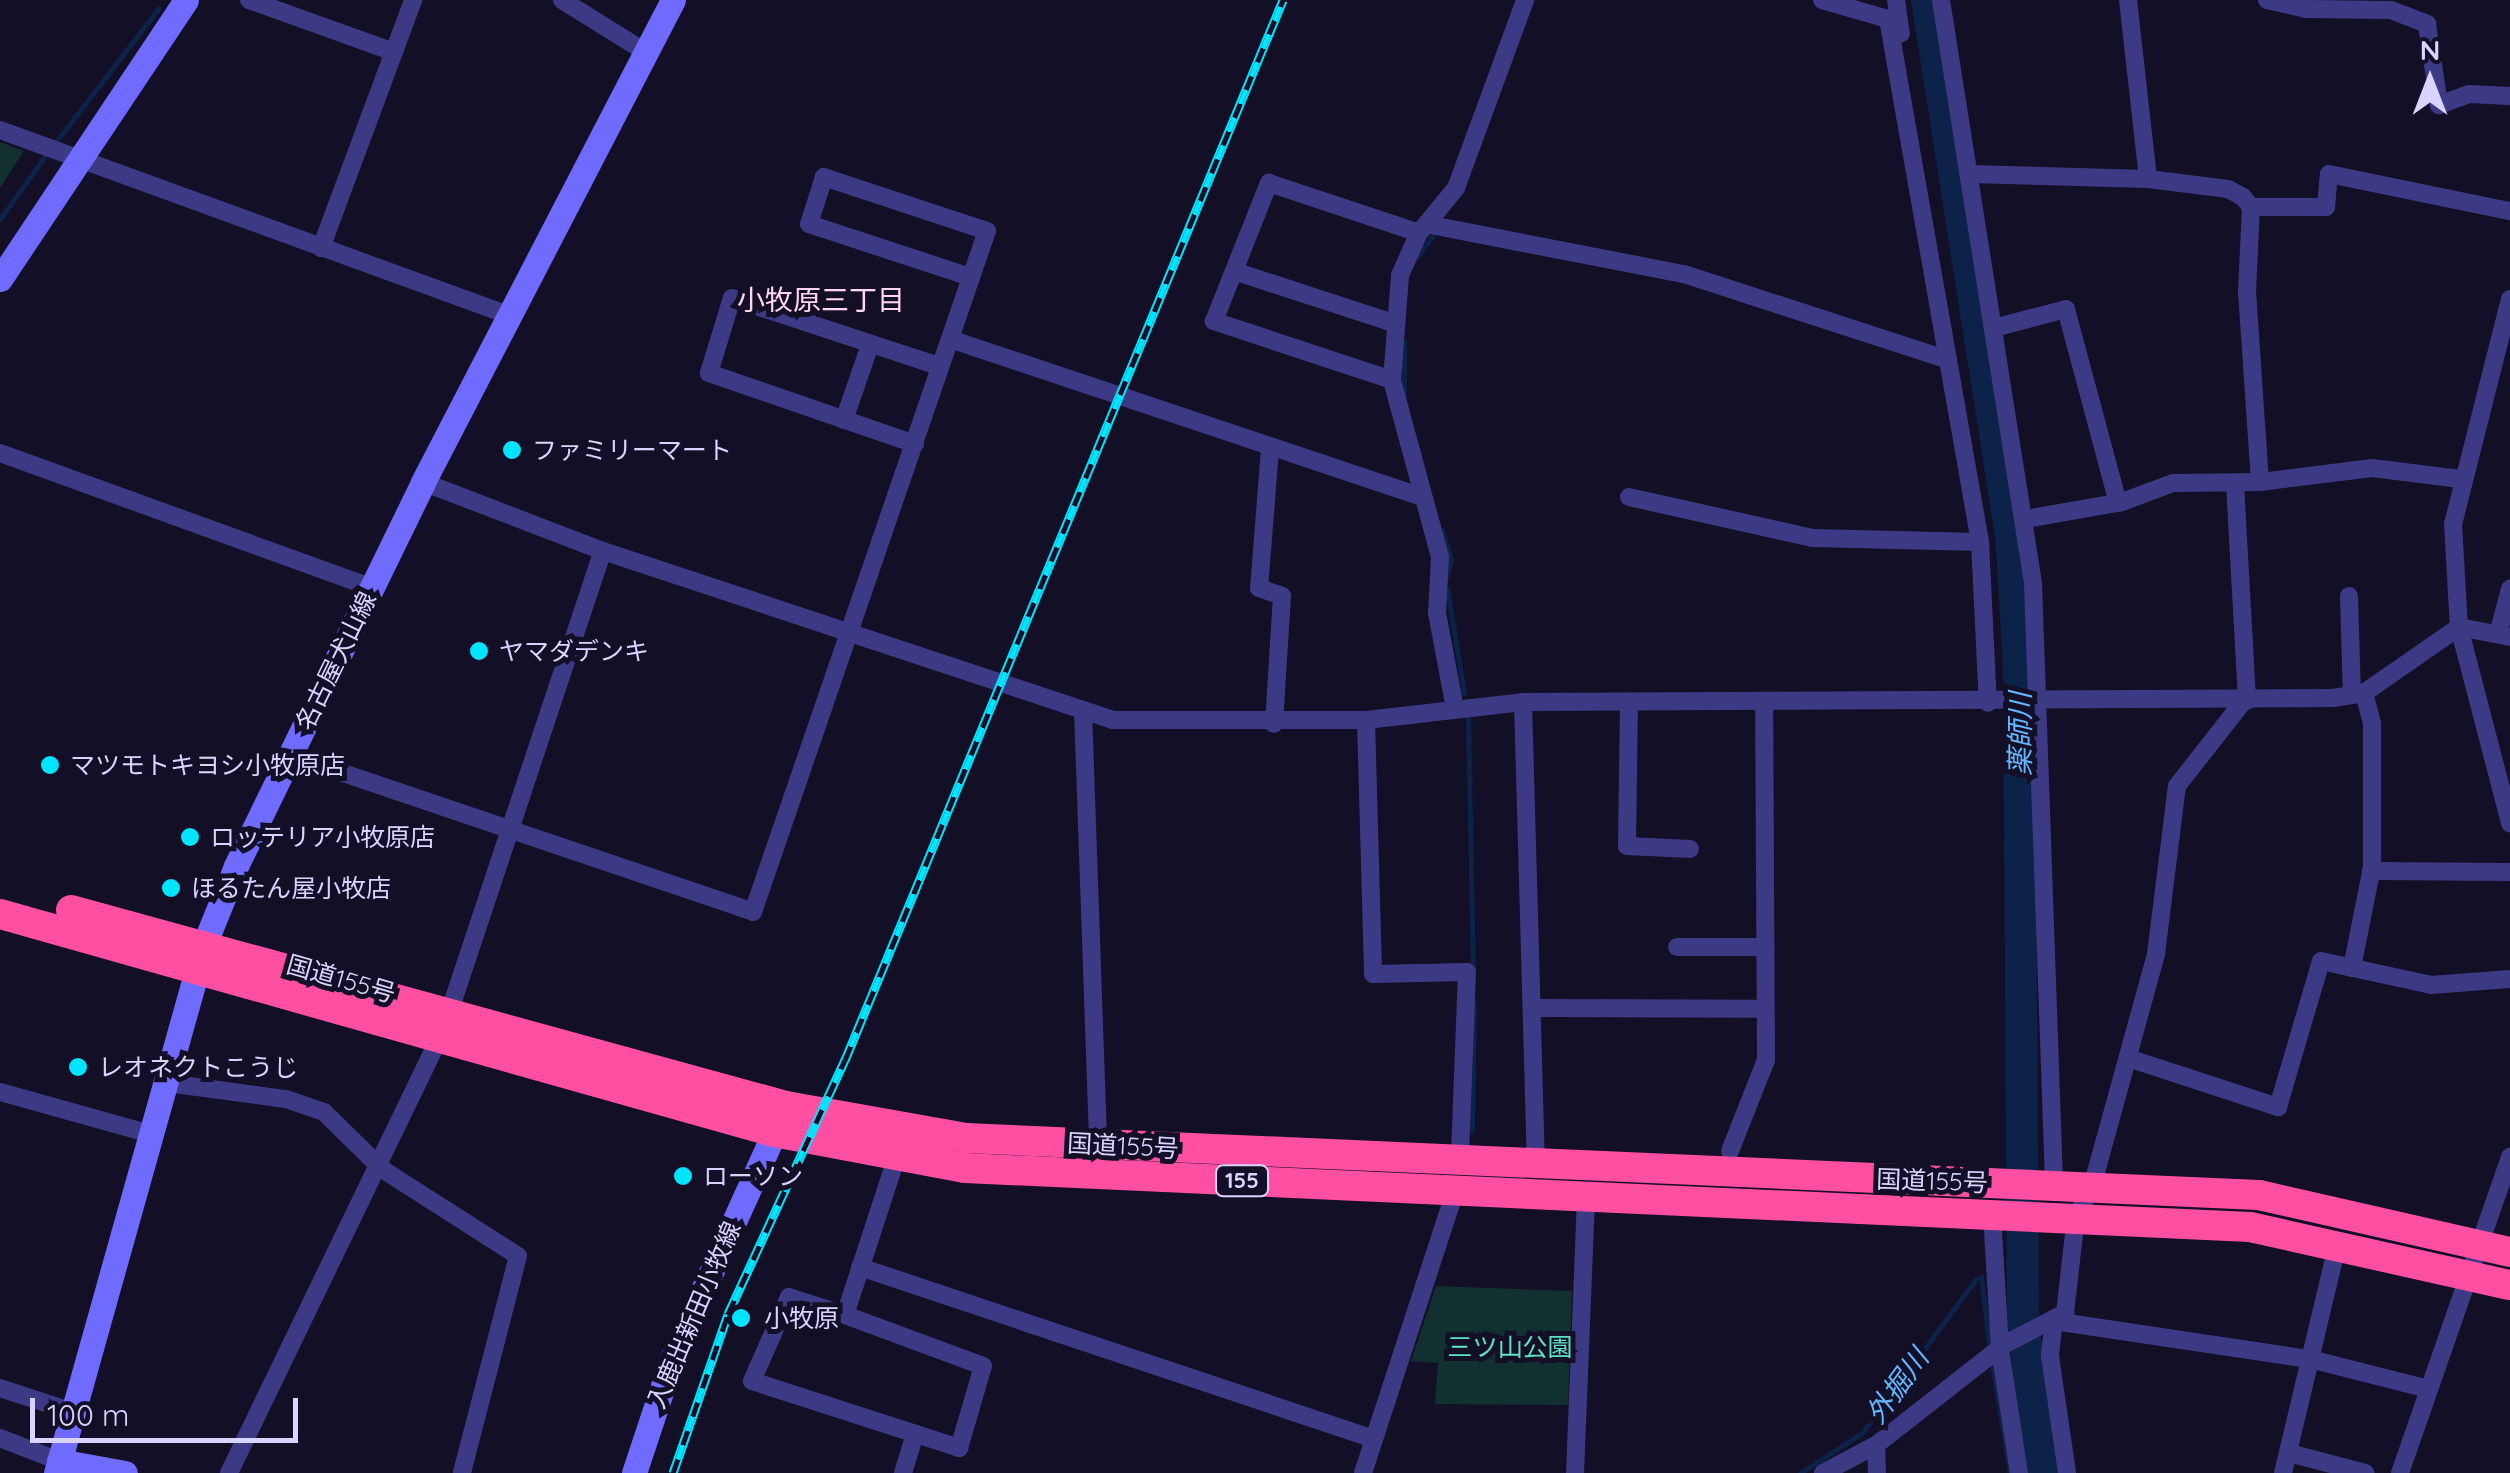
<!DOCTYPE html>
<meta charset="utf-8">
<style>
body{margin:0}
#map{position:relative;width:2510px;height:1473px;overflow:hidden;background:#130f26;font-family:Quicksand,"Noto Sans JP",sans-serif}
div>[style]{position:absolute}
.green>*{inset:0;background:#12302f}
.stream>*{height:5px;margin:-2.5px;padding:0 2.5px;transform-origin:2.5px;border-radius:2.5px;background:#0c2248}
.river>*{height:32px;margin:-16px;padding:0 16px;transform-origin:16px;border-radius:16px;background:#0c2248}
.street>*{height:18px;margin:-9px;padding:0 9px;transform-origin:9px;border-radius:9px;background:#3d3a85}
.secondary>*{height:25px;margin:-12.5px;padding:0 12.5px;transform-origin:12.5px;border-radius:12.5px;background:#6f6bff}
.highway>*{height:30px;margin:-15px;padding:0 15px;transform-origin:15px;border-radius:15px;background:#ff4fa3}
.rail>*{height:9px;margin-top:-4.5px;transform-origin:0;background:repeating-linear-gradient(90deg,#130f26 0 15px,#00e5ff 0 30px);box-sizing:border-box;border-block:2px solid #00e5ff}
.dots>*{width:28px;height:28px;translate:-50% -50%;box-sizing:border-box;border:5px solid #130f26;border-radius:50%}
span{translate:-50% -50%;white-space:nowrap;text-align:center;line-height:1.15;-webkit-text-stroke:10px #130f26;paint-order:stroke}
.shield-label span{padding:2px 8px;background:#130f26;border:2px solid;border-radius:8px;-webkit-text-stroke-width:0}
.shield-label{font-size:22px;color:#d9d4ff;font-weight:700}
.poi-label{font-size:25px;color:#d9d4ff}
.left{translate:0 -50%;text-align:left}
.street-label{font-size:25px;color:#d9d4ff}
.park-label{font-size:25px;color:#5fe0c0}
.neighbourhood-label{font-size:28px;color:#ffd6f0}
.water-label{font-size:28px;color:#62b6ff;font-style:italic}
.north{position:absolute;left:2380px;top:30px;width:100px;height:100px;-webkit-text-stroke:8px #130f26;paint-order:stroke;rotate:0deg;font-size:28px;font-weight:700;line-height:40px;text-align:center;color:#d9d4ff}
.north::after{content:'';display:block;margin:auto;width:35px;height:45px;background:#d9d4ff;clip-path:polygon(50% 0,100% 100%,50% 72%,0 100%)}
.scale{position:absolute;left:30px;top:1398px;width:268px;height:45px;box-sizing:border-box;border:5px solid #d9d4ff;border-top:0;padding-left:12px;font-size:30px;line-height:35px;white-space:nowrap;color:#d9d4ff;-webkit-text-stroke:8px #130f26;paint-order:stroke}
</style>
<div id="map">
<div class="green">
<div style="clip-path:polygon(0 142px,24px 151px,0 188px)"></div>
<div style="clip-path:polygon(1436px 1286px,1572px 1291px,1568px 1405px,1435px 1404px,1438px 1363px,1411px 1361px)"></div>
</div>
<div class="stream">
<div style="left:55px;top:143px;width:170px;rotate:-52.4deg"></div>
<div style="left:0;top:219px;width:82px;rotate:-54.4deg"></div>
<div style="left:1417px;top:257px;width:26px;rotate:-53deg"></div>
<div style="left:1404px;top:395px;width:54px;rotate:-90deg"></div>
<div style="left:1442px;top:530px;width:30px;rotate:73deg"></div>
<div style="left:1451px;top:559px;width:18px;rotate:103deg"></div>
<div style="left:1447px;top:588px;width:106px;rotate:80.8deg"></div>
<div style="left:1468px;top:716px;width:257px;rotate:88.9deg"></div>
<div style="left:1472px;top:1131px;width:127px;rotate:-89.1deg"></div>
<div style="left:2007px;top:1262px;width:15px;rotate:-23deg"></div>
<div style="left:1981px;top:1276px;width:67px;rotate:83.2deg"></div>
<div style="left:1992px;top:1363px;width:111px;rotate:80.7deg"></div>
<div style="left:1800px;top:1473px;width:74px;rotate:-32.8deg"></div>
<div style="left:1862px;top:1433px;width:192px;rotate:-53.5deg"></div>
</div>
<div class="river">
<div style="left:1927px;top:0;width:542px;rotate:81.08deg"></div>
<div style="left:2011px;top:535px;width:129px;rotate:86.5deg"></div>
<div style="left:2019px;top:664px;width:658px;rotate:89.65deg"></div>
<div style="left:2023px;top:1322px;width:152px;rotate:82.8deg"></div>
</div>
<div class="street">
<div style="left:249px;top:0;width:154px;rotate:19.7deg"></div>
<div style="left:562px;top:0;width:100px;rotate:31.9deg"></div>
<div style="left:1822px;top:0;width:69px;rotate:16.1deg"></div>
<div style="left:1888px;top:19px;width:531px;rotate:80.02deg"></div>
<div style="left:1980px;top:542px;width:161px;rotate:87.2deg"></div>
<div style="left:1896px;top:0;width:34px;rotate:82deg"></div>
<div style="left:1941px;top:0;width:590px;rotate:81.03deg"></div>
<div style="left:2033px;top:583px;width:599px;rotate:87.99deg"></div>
<div style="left:2128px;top:0;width:180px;rotate:83.6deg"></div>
<div style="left:2267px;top:0;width:40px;rotate:13deg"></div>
<div style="left:2306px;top:9px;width:85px;rotate:0.7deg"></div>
<div style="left:2391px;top:10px;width:39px;rotate:21deg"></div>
<div style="left:2427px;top:24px;width:82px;rotate:81.6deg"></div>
<div style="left:2439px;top:105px;width:32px;rotate:-20deg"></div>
<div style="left:2469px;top:94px;width:41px;rotate:2.8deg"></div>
<div style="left:0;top:130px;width:544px;rotate:20deg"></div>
<div style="left:1969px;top:174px;width:179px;rotate:1.6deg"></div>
<div style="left:2148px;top:179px;width:81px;rotate:7.1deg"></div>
<div style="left:2228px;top:189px;width:17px;rotate:28deg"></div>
<div style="left:2243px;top:197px;width:13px;rotate:51deg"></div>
<div style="left:2251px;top:207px;width:84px;rotate:92.7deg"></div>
<div style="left:2247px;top:291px;width:191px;rotate:86.1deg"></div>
<div style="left:2251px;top:207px;width:75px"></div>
<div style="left:2326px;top:207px;width:33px;rotate:-85deg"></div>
<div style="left:2329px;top:174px;width:185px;rotate:11.6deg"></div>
<div style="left:1431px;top:225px;width:258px;rotate:11deg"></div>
<div style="left:1684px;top:274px;width:275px;rotate:18deg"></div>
<div style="left:321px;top:248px;width:265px;rotate:-69.6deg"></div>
<div style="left:1234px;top:271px;width:170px;rotate:18.1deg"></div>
<div style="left:2510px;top:299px;width:232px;rotate:104.2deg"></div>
<div style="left:2453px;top:524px;width:103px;rotate:86.7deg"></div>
<div style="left:2459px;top:627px;width:203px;rotate:75.4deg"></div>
<div style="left:1994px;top:328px;width:74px;rotate:-14.8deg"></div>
<div style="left:2066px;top:309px;width:201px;rotate:75deg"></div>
<div style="left:950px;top:339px;width:497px;rotate:18.5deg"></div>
<div style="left:1392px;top:380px;width:188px;rotate:-161.7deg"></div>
<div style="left:1214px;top:321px;width:149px;rotate:-68.3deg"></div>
<div style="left:1269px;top:183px;width:158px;rotate:18.4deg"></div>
<div style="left:844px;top:420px;width:79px;rotate:-70.9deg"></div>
<div style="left:915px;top:444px;width:218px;rotate:-161deg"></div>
<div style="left:709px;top:373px;width:78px;rotate:-73deg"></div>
<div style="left:732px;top:298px;width:218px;rotate:18.2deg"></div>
<div style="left:1270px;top:449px;width:139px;rotate:94.5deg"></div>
<div style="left:1259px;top:588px;width:24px;rotate:19deg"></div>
<div style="left:1282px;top:596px;width:128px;rotate:93.6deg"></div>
<div style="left:0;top:453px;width:396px;rotate:19.9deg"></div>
<div style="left:423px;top:482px;width:193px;rotate:21deg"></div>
<div style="left:603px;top:551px;width:537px;rotate:18.33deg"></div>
<div style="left:1113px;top:720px;width:253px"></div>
<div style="left:1366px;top:720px;width:158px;rotate:-6.5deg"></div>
<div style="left:1523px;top:702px;width:810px;rotate:-0.28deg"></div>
<div style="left:2333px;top:698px;width:31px;rotate:-9deg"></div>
<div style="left:2364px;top:693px;width:116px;rotate:-34.8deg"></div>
<div style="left:2459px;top:627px;width:52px;rotate:11.1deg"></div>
<div style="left:2235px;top:484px;width:217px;rotate:86.8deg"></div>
<div style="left:1629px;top:497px;width:188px;rotate:12.6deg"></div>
<div style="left:1812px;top:538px;width:168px;rotate:1.4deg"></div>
<div style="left:2026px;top:519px;width:97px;rotate:-10deg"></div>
<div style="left:2122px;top:502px;width:54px;rotate:-20.4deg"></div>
<div style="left:2173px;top:483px;width:87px;rotate:-0.7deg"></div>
<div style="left:2260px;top:482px;width:113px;rotate:-7.1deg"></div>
<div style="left:2372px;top:468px;width:89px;rotate:7.1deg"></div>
<div style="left:2349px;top:596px;width:99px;rotate:88.3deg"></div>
<div style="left:2498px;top:634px;width:47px;rotate:-75.1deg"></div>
<div style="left:1523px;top:702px;width:459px;rotate:88.4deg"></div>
<div style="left:1629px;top:703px;width:143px;rotate:90.8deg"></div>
<div style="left:1627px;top:846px;width:63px;rotate:2.7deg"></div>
<div style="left:1455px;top:709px;width:98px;rotate:-100.6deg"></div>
<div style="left:1437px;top:613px;width:56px;rotate:-86.9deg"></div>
<div style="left:1440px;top:557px;width:183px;rotate:-105.2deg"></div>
<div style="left:1392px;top:380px;width:105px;rotate:-85.6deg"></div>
<div style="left:1400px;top:275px;width:46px;rotate:-65.7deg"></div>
<div style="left:1419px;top:233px;width:58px;rotate:-50.6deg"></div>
<div style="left:1456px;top:188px;width:200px;rotate:-69.8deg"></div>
<div style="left:1083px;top:710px;width:434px;rotate:88deg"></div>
<div style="left:1366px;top:720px;width:254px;rotate:88.4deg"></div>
<div style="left:1373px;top:974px;width:94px;rotate:-1.2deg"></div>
<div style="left:1467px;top:972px;width:185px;rotate:92.2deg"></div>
<div style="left:290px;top:755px;width:489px;rotate:18.7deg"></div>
<div style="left:753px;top:912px;width:720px;rotate:-71.04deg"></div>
<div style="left:987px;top:231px;width:172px;rotate:-161.7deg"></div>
<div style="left:824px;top:177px;width:49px;rotate:107.7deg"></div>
<div style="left:809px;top:224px;width:169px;rotate:18.2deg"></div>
<div style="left:2371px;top:871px;width:139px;rotate:0.4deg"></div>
<div style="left:1677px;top:947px;width:88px"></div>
<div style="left:2352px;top:968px;width:103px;rotate:-78.8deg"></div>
<div style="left:2372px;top:867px;width:144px;rotate:-90deg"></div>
<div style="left:2372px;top:723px;width:31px;rotate:-105deg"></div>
<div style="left:1532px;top:1008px;width:233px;rotate:0.2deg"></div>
<div style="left:449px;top:1013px;width:487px;rotate:-71.6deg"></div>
<div style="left:2131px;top:1059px;width:155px;rotate:18.1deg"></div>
<div style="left:2278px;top:1107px;width:152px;rotate:-73.6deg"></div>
<div style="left:2321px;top:961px;width:113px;rotate:12.3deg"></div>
<div style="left:2431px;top:985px;width:79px;rotate:-4.3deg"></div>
<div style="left:167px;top:1083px;width:120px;rotate:7.7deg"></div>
<div style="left:286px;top:1099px;width:40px;rotate:18.9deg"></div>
<div style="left:324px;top:1112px;width:81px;rotate:44.5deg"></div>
<div style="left:382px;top:1169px;width:161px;rotate:32.6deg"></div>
<div style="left:518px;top:1256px;width:224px;rotate:104.5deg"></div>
<div style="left:0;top:1092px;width:156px;rotate:15.6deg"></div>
<div style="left:1730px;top:1151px;width:98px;rotate:-68.4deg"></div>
<div style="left:1766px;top:1060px;width:356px;rotate:-90.3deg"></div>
<div style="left:1992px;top:1214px;width:135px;rotate:86.6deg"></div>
<div style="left:2000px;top:1349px;width:125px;rotate:81.3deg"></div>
<div style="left:860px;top:1267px;width:542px;rotate:18.5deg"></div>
<div style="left:845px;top:1315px;width:59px;rotate:-162.2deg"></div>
<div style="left:789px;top:1297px;width:92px;rotate:113.8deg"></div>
<div style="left:752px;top:1381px;width:218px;rotate:17.9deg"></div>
<div style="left:959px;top:1448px;width:85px;rotate:-73.7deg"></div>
<div style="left:983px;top:1366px;width:147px;rotate:-159.7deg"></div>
<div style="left:845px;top:1315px;width:167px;rotate:-71.9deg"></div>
<div style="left:2054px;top:1321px;width:263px;rotate:8.5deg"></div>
<div style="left:2314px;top:1360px;width:114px;rotate:14.2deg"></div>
<div style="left:2054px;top:1321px;width:35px;rotate:97deg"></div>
<div style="left:2050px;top:1356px;width:118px;rotate:81.7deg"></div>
<div style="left:0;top:1388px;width:77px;rotate:18.2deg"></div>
<div style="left:0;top:1438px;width:63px;rotate:21.3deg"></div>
<div style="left:1876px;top:1445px;width:28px;rotate:88deg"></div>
<div style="left:2289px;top:1453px;width:79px;rotate:14.7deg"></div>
<div style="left:229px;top:1473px;width:482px;rotate:-64.2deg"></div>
<div style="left:903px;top:1473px;width:41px;rotate:-72.9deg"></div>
<div style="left:1363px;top:1473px;width:297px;rotate:-71.9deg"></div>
<div style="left:1575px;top:1473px;width:277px;rotate:-87.7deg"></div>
<div style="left:1823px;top:1473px;width:60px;rotate:-27.8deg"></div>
<div style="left:1876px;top:1445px;width:164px;rotate:-38.1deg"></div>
<div style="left:2005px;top:1344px;width:68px;rotate:-27.3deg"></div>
<div style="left:2065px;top:1313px;width:97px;rotate:-83.5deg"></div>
<div style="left:2076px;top:1217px;width:38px;rotate:-63deg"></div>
<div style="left:2093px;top:1183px;width:238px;rotate:-74.6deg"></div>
<div style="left:2156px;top:954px;width:169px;rotate:-82.9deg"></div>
<div style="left:2177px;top:786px;width:105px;rotate:-51.9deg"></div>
<div style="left:2283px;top:1473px;width:237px;rotate:-76.6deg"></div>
<div style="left:2400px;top:1473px;width:335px;rotate:-70.8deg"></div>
</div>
<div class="secondary">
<div style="left:0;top:279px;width:335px;rotate:-56.3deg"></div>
<div style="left:59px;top:1461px;width:67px;rotate:10.3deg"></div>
<div style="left:56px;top:1473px;width:548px;rotate:-74.34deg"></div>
<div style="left:204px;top:945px;width:85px;rotate:-67.9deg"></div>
<div style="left:236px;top:866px;width:427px;rotate:-64deg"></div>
<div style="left:423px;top:482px;width:543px;rotate:-62.59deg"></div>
<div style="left:634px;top:1473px;width:123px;rotate:-71.6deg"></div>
<div style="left:673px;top:1356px;width:261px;rotate:-65.6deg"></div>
</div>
<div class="highway">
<div style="left:71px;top:910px;width:741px;rotate:15.33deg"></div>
<div style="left:786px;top:1106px;width:183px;rotate:10.1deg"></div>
<div style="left:966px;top:1138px;width:1294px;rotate:2.52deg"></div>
<div style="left:2259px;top:1195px;width:257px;rotate:12.8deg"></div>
<div style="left:0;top:914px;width:804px;rotate:15.73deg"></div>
<div style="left:774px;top:1132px;width:194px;rotate:10.7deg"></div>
<div style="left:965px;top:1168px;width:1286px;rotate:2.63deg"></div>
<div style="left:2250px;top:1227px;width:266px;rotate:12.6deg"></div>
</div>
<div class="rail">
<div style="left:673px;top:1473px;width:168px;rotate:-70.9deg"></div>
<div style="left:728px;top:1314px;width:280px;rotate:-65.3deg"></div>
<div style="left:845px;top:1060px;width:1147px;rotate:-67.55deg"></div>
</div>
<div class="dots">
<div style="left:512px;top:450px;background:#00e5ff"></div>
<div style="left:479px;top:651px;background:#00e5ff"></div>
<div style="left:50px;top:765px;background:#00e5ff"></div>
<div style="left:190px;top:837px;background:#00e5ff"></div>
<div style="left:171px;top:888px;background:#00e5ff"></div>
<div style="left:78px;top:1067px;background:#00e5ff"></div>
<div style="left:683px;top:1176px;background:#00e5ff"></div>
<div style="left:741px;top:1318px;background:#00e5ff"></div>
</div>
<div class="shield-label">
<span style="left:1242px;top:1181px">155</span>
</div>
<div class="poi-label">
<span class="left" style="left:532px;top:450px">ファミリーマート</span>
<span class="left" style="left:499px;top:651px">ヤマダデンキ</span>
<span class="left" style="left:70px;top:765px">マツモトキヨシ小牧原店</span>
<span class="left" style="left:210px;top:837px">ロッテリア小牧原店</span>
<span class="left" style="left:191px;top:888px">ほるたん屋小牧店</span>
<span class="left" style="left:98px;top:1067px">レオネクトこうじ</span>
<span class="left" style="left:703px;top:1176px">ローソン</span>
<span class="left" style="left:764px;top:1318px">小牧原</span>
</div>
<div class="street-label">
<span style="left:336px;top:661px;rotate:-64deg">名古屋犬山線</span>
<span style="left:341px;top:979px;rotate:16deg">国道155号</span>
<span style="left:1123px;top:1146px;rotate:3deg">国道155号</span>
<span style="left:1932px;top:1181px;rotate:2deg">国道155号</span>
<span style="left:694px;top:1315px;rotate:-67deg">入鹿出新田小牧線</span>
</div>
<div class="park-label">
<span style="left:1510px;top:1347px">三ツ山公園</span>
</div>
<div class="neighbourhood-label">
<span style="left:821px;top:300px">小牧原三丁目</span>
</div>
<div class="water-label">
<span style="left:2020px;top:734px;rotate:-90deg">薬師川</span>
<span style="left:1897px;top:1386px;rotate:-54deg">外掘川</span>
</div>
<div class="north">N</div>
<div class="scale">100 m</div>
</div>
